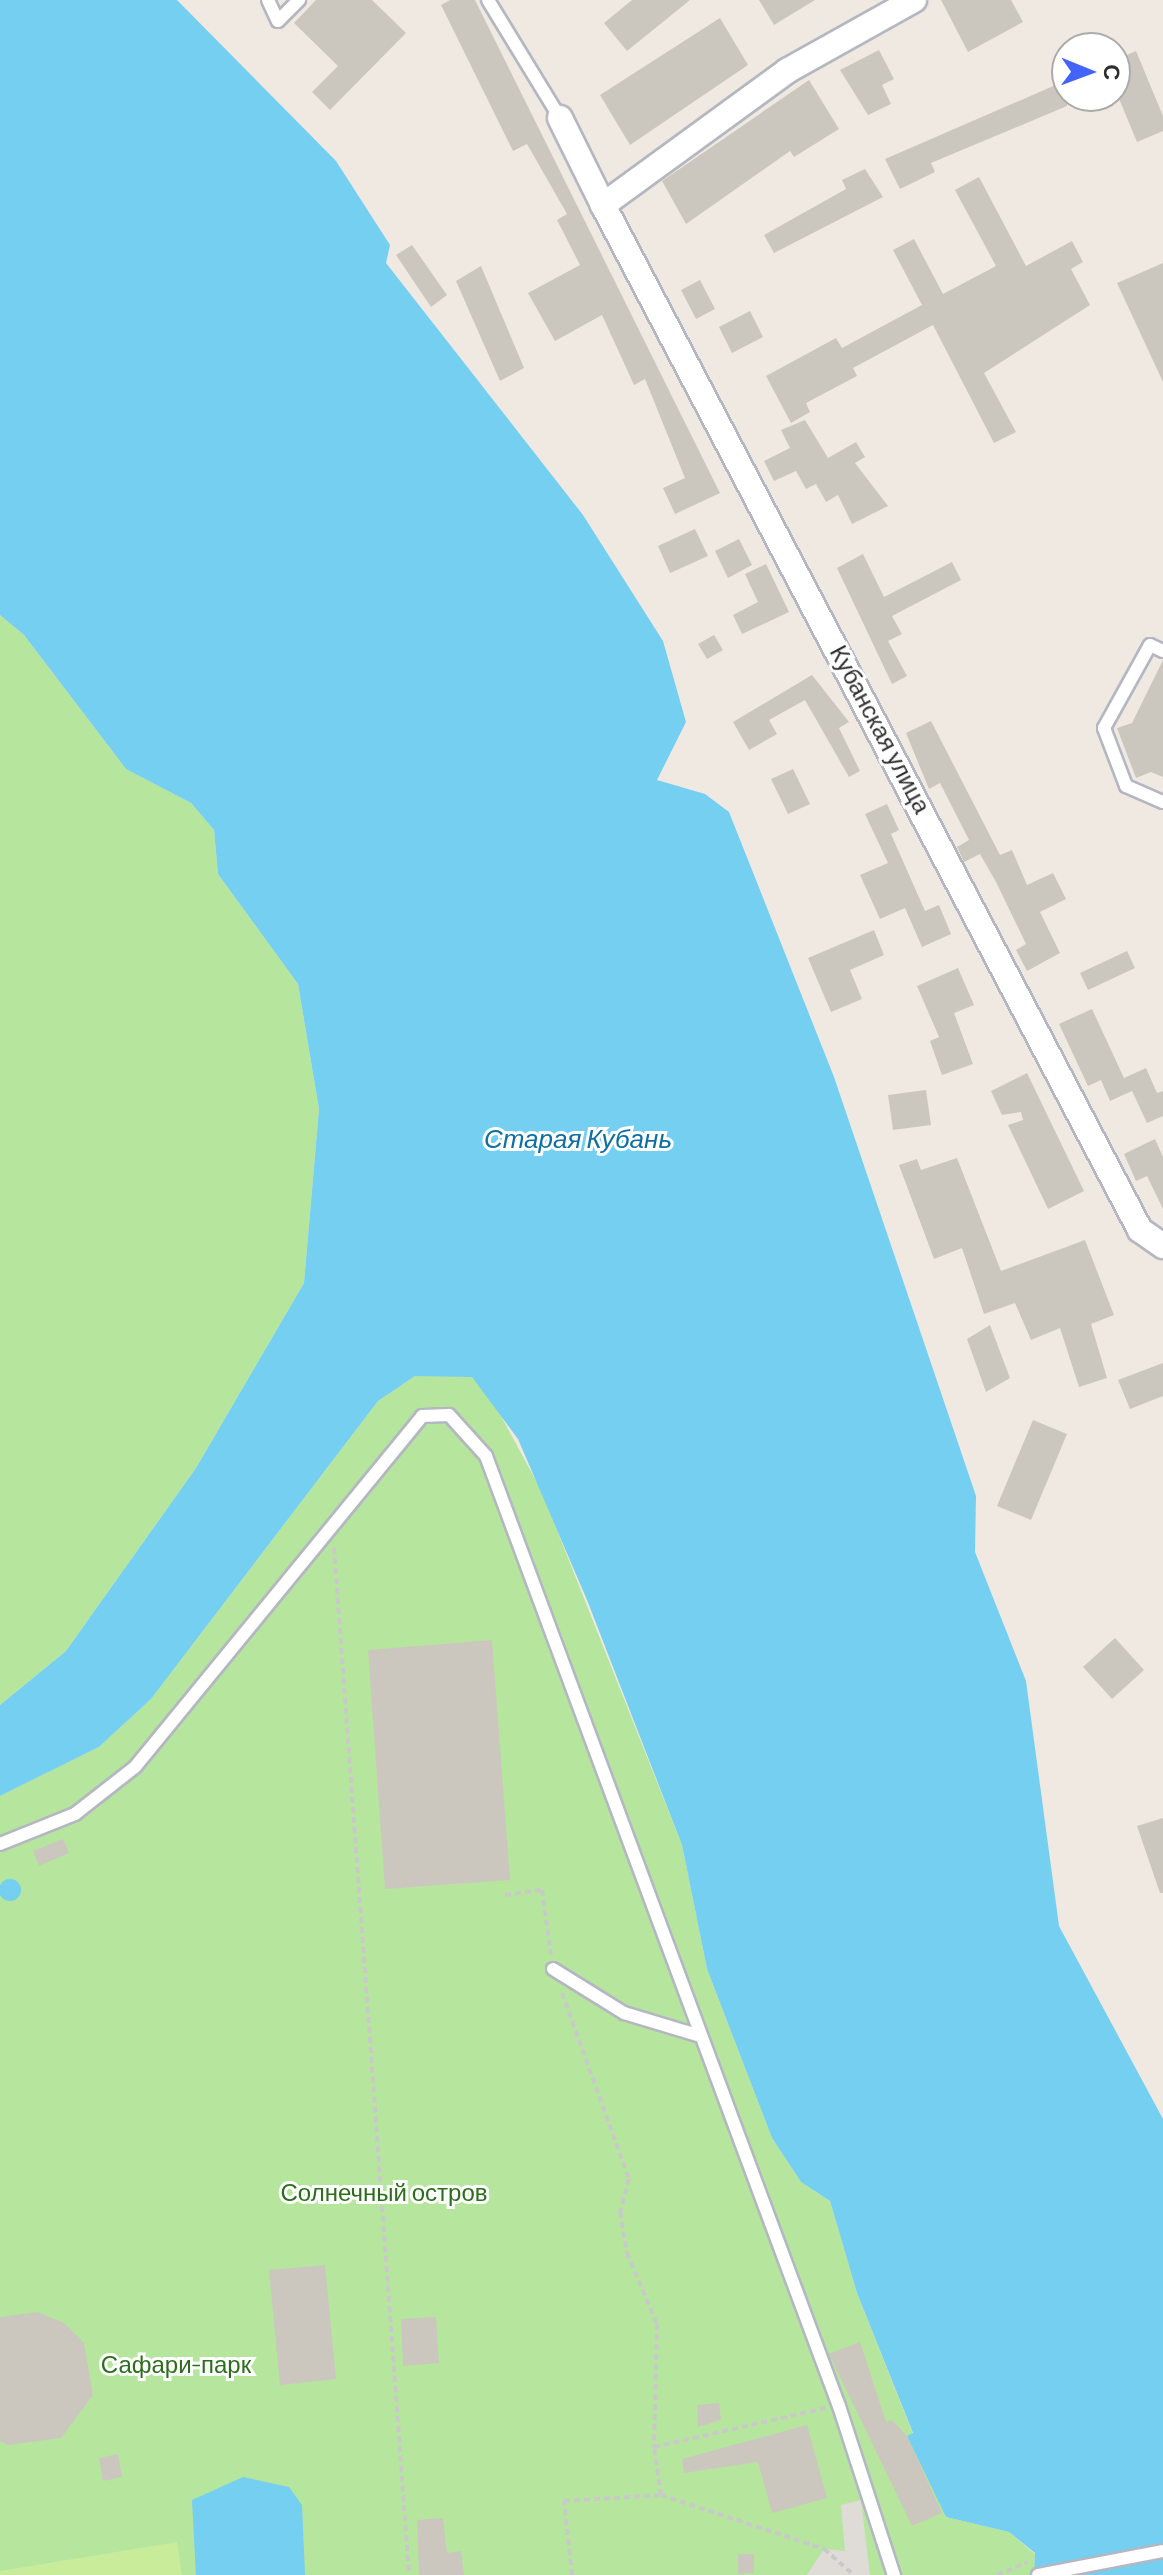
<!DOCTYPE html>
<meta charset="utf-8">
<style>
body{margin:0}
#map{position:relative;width:1163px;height:2575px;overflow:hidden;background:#efe9e1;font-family:Barlow,sans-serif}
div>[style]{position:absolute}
.green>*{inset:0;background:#b6e59e}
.pitch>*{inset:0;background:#c9ec9a}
.plaza>*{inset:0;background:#dfdcd8}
.water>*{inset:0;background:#75cff0}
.round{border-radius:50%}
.building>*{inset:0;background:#cbc7bf}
.path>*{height:4px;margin-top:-2px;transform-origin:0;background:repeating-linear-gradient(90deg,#c9c9c9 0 6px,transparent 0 10px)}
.roads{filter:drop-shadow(2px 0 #b4b7c1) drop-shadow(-2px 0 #b4b7c1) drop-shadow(0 2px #b4b7c1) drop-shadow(0 -2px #b4b7c1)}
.lane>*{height:12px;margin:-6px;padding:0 6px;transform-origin:6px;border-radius:6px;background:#fff}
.street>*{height:24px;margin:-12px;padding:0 12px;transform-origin:12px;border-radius:12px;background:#fff}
span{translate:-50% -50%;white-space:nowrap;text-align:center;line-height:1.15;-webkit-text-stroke:6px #fff;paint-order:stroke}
.street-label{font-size:24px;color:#2e2e2e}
.park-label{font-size:24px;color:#2c6e1b}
.water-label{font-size:26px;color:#0d6fa3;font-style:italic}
.north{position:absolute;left:1051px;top:32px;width:80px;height:80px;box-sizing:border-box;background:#fff;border:2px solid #ababab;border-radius:50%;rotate:91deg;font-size:22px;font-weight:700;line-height:32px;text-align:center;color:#2e2e2e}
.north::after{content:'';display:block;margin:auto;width:28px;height:36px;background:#4264fb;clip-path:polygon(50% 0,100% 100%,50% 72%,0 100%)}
</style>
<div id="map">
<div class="green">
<div style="clip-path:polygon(0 615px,24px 635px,126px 769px,191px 803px,214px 830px,218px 874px,298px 984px,319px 1109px,304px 1283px,196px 1468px,66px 1651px,0 1705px)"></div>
<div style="clip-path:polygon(446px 1372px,472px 1377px,488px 1392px,541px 1490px,682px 1845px,707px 1969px,772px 2138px,801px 2182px,830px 2201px,857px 2293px,946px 2517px,1009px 2532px,1035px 2554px,1034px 2575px,0 2575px,0 1796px,99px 1747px,151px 1699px,378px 1401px,415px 1376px)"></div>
</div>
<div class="pitch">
<div style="clip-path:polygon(177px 2542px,182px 2575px,0 2575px,0 2571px)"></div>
</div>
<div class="plaza">
<div style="clip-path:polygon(861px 2500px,870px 2575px,807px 2575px,824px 2549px,845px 2551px,841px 2505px)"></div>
</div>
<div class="water">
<div style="clip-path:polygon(0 0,177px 0,336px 161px,390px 245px,386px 263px,583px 515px,663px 641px,686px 722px,657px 780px,705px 794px,729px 812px,834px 1077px,976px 1496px,975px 1552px,1026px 1681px,1059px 1926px,1163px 2119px,1163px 2575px,1034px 2575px,1035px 2553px,1009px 2532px,946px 2517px,907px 2436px,913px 2433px,857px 2293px,830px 2201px,801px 2182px,772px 2138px,707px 1969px,682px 1845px,587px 1600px,518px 1439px,472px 1377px,415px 1376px,378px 1401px,151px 1699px,99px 1747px,0 1796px,0 1705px,66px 1651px,196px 1468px,304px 1283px,319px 1109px,298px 984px,218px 874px,214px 830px,191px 803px,126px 769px,24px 635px,0 615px)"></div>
<div class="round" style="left:-1px;top:1879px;width:22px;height:22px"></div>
<div style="clip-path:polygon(243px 2477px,289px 2487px,302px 2505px,305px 2575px,196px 2575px,192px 2500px)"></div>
</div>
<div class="building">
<div style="clip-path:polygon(316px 0,372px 0,406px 33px,330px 110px,312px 92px,338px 66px,294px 23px)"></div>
<div style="clip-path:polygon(450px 0,475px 0,720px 493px,675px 514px,663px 488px,685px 478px,645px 379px,634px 385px,602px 315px,555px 341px,528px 293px,580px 265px,557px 220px,567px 214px,527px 144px,513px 151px,441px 5px)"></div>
<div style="clip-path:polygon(632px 0,690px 0,627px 51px,604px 23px)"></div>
<div style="clip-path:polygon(759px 0,815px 0,774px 25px)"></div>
<div style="clip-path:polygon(941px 0,1011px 0,1023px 22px,968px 52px)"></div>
<div style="clip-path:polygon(720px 18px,748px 65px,630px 145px,600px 95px)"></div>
<div style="clip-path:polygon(879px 50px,894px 79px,882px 85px,891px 104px,868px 115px,840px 70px)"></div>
<div style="clip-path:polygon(1136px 51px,1163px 116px,1163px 131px,1137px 142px,1115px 89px,1115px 60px)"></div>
<div style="clip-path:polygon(809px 80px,839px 129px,794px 157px,790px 151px,686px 224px,662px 181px)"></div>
<div style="clip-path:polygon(1067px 80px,1067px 106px,931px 163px,935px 172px,900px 189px,885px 159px)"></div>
<div style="clip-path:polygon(865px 169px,883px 197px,774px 253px,764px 235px,846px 189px,842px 180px)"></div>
<div style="clip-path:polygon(979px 177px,1026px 266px,1072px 241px,1083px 262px,1071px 269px,1090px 305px,984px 373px,1016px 432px,994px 443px,933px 325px,853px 368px,857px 376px,806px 403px,810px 412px,791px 423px,766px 376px,836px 338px,842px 348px,922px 305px,893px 250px,914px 239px,943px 294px,996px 266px,955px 190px)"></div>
<div style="clip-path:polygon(412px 245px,447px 295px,431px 307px,396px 255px)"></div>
<div style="clip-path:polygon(1163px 263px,1163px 382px,1117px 283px)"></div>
<div style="clip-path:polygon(481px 266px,524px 368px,500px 381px,456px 281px)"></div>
<div style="clip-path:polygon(700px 280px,715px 309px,696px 319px,681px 290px)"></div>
<div style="clip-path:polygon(750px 311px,763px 337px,732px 353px,719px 327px)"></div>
<div style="clip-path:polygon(805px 420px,828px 458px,856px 442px,865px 457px,855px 463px,888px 506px,852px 524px,838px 495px,826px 502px,816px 484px,806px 489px,796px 471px,774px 481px,764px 461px,790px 448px,781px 430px)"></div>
<div style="clip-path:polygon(695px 529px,708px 556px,670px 573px,658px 546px)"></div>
<div style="clip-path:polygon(739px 539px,752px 565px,728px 578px,715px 551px)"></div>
<div style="clip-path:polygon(863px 554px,884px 597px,952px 562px,961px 580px,892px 616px,902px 634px,888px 641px,907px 676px,892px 684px,837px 568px)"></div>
<div style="clip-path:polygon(766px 564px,789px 612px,742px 634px,733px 615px,758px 602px,745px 574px)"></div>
<div style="clip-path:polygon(714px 635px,723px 650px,707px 659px,698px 644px)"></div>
<div style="clip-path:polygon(1163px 660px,1163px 777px,1151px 772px,1136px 778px,1117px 728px,1132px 723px)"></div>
<div style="clip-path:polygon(812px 675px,849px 722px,839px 728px,860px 771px,849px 777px,805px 700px,769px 720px,777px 734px,749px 750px,733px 722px)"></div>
<div style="clip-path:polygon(931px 721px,1000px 855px,1012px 850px,1027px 885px,1053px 873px,1066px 899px,1040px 912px,1060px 953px,1027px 971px,1016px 950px,1026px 944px,996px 882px,980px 854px,964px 862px,957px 847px,969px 840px,940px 783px,929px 789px,906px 733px)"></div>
<div style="clip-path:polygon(793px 769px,810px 804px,788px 814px,771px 779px)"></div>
<div style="clip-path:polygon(887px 804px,899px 830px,891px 834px,925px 911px,939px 905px,951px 934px,922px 947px,905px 908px,880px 919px,860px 875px,888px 863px,865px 814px)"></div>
<div style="clip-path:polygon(874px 930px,884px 955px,850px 970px,862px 999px,831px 1012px,808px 958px)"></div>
<div style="clip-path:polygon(1127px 951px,1135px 968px,1088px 990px,1080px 973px)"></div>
<div style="clip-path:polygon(958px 968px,974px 1005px,954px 1013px,973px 1064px,942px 1075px,930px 1041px,939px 1037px,917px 986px)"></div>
<div style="clip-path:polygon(1092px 1009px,1124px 1078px,1146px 1068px,1157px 1093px,1163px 1091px,1163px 1116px,1147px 1123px,1132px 1091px,1110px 1101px,1101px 1080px,1088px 1086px,1059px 1024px)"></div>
<div style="clip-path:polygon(1027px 1073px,1084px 1191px,1048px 1209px,1008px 1125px,1023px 1120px,1021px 1112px,1002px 1115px,991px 1091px)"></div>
<div style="clip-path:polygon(926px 1090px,931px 1125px,893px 1130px,888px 1095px)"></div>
<div style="clip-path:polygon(1155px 1139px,1163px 1157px,1163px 1209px,1147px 1176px,1136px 1181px,1124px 1154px)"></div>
<div style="clip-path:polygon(957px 1158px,1001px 1271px,1085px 1240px,1114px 1315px,1091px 1324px,1107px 1378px,1079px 1387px,1060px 1328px,1031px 1340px,1015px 1303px,984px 1314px,962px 1248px,934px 1259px,899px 1165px,917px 1159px,921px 1170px)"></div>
<div style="clip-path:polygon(990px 1325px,1010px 1378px,986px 1392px,967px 1339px)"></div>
<div style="clip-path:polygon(1163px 1363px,1163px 1396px,1130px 1409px,1118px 1380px)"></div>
<div style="clip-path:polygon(1033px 1420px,1067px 1434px,1031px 1520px,997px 1506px)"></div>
<div style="clip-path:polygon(1115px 1638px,1144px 1670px,1112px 1699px,1083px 1667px)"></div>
<div style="clip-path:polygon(492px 1640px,510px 1880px,385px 1889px,368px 1650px)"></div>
<div style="clip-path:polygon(1163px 1818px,1163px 1893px,1160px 1893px,1137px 1826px)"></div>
<div style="clip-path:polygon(63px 1839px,69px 1853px,39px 1866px,33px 1851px)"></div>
<div style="clip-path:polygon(325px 2265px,336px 2379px,280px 2385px,269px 2270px)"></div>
<div style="clip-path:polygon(38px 2312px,64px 2323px,84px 2343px,93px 2395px,61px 2438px,8px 2445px,0 2441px,0 2317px)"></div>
<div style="clip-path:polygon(436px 2317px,439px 2363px,403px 2366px,401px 2319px)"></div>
<div style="clip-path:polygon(860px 2342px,886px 2422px,892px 2420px,907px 2436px,942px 2513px,912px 2526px,829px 2354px)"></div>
<div style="clip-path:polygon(719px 2403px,721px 2420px,698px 2427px,697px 2405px)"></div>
<div style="clip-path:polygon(807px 2425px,827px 2498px,772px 2513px,758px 2462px,684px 2473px,682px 2459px)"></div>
<div style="clip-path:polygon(118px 2454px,122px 2477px,103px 2481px,99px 2458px)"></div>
<div style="clip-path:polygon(443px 2518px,447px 2553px,461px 2551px,464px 2575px,419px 2575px,417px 2520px)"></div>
<div style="clip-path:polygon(738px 2554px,754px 2554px,754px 2573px,738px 2574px)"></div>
</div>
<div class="path">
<div style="left:334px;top:1548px;width:1030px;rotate:85.82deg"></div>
<div style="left:505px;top:1895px;width:37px;rotate:-8deg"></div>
<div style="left:542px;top:1890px;width:65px;rotate:82deg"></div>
<div style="left:562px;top:1993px;width:198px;rotate:70.2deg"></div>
<div style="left:629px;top:2179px;width:34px;rotate:105deg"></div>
<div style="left:620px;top:2212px;width:42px;rotate:80.3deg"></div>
<div style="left:627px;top:2253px;width:77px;rotate:67.1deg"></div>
<div style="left:657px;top:2324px;width:123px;rotate:91.4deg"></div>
<div style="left:661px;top:2495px;width:49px;rotate:-98.3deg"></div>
<div style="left:654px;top:2447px;width:176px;rotate:-12.8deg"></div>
<div style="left:572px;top:2575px;width:74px;rotate:-96.2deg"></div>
<div style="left:564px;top:2501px;width:97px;rotate:-3.5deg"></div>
<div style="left:661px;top:2495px;width:172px;rotate:18.3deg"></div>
<div style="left:824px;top:2549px;width:40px;rotate:41deg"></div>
<div style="left:997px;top:2575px;width:33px;rotate:-23deg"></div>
</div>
<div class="roads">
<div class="lane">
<div style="left:268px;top:0;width:23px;rotate:65deg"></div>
<div style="left:278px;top:21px;width:30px;rotate:-45deg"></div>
<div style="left:488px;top:0;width:138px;rotate:58.6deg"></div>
<div style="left:1163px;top:651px;width:14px;rotate:-155deg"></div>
<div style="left:1150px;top:645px;width:95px;rotate:119deg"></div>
<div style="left:1104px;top:728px;width:62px;rotate:69.2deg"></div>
<div style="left:1126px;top:786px;width:40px;rotate:23.4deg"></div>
<div style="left:0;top:1844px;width:81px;rotate:-21.8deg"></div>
<div style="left:75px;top:1814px;width:76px;rotate:-38.1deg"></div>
<div style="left:135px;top:1767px;width:453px;rotate:-50.7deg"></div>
<div style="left:422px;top:1416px;width:27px;rotate:-2deg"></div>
<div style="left:449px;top:1415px;width:55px;rotate:47.9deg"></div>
<div style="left:486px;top:1456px;width:1013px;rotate:69.62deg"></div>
<div style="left:839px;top:2406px;width:178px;rotate:72deg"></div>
<div style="left:553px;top:1969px;width:84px;rotate:31.8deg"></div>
<div style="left:624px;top:2013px;width:79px;rotate:16.8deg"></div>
<div style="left:1038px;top:2575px;width:127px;rotate:-10.9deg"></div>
</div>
<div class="street">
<div style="left:914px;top:0;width:145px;rotate:150.8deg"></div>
<div style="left:787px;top:71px;width:228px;rotate:143.9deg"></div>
<div style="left:603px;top:205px;width:1157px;rotate:62.35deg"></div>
<div style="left:1140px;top:1230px;width:28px;rotate:35deg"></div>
<div style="left:560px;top:118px;width:97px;rotate:63.7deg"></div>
</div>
</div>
<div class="street-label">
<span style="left:881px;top:729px;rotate:62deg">Кубанская улица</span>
</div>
<div class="park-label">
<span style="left:384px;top:2192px">Солнечный остров</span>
<span style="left:176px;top:2364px">Сафари-парк</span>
</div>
<div class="water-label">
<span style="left:578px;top:1138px">Старая Кубань</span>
</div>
<div class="north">С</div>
</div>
